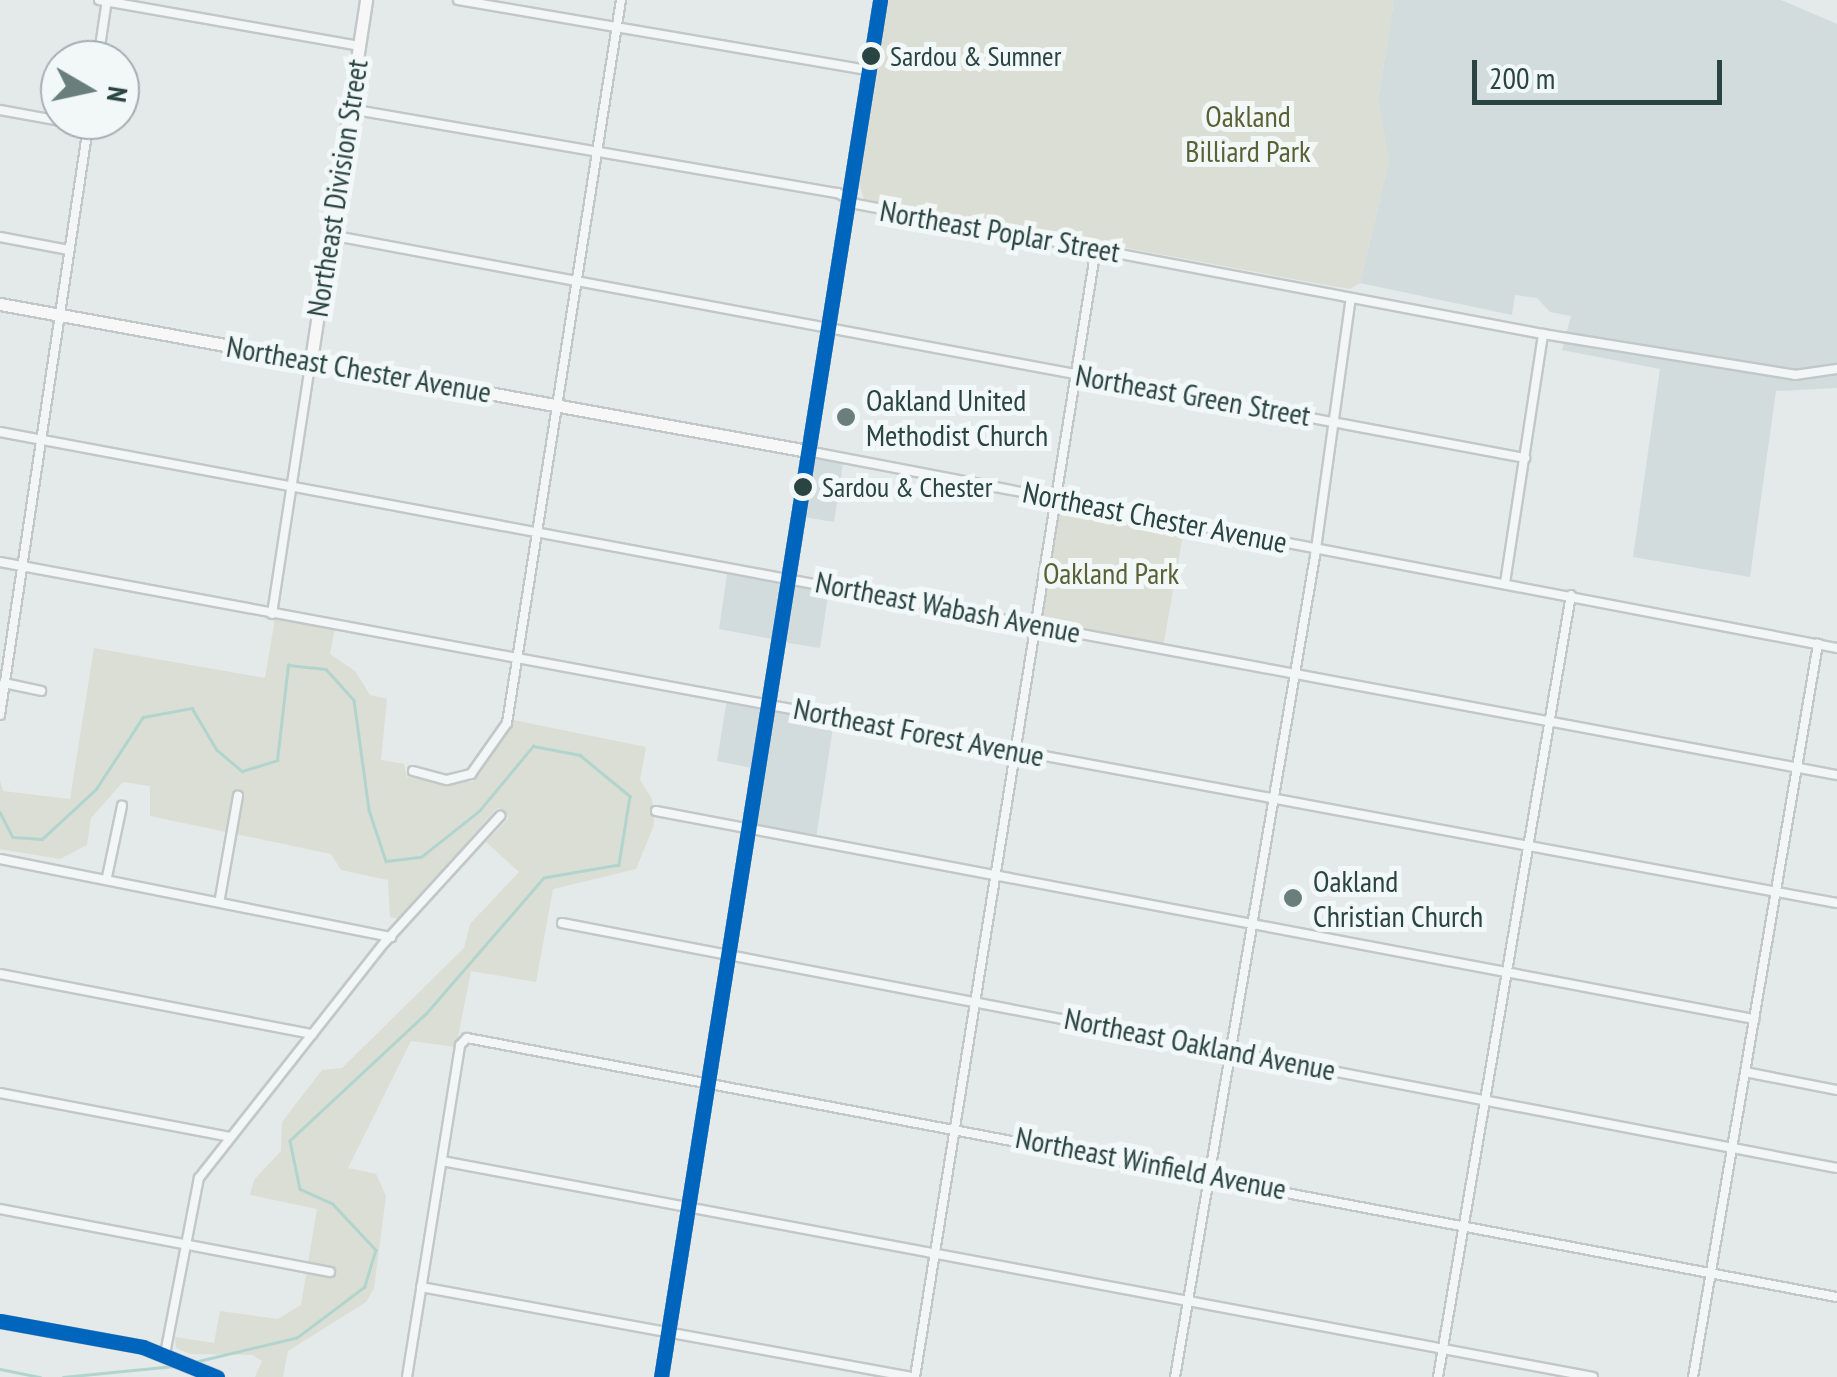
<!DOCTYPE html>
<style>
body{margin:0}
#map{position:relative;width:1837px;height:1377px;overflow:hidden;background:#e4e9e9;font-family:"PT Sans Narrow",sans-serif}
div>[style]{position:absolute}
.built>*{inset:0;background:#d2dcdc}
.green>*{inset:0;background:#dbded4}
.stream>*{height:2.5px;margin:-1.25px;padding:0 1.25px;transform-origin:1.25px;border-radius:1.25px;background:#b1d5ce}
.roads{filter:drop-shadow(2px 0 #c2c7c7) drop-shadow(-2px 0 #c2c7c7) drop-shadow(0 2px #c2c7c7) drop-shadow(0 -2px #c2c7c7)}
.street>*{height:8px;margin:-4px;padding:0 4px;transform-origin:4px;border-radius:4px;background:#f3f6f6}
.secondary>*{height:11px;margin:-5.5px;padding:0 5.5px;transform-origin:5.5px;border-radius:5.5px;background:#f7f7f7}
.bus-1>*{height:15px;margin:-7.5px;padding:0 7.5px;transform-origin:7.5px;border-radius:7.5px;background:#0065bd}
.dots>*{width:28px;height:28px;translate:-50% -50%;box-sizing:border-box;border:5px solid #f2f8f7;border-radius:50%}
span{translate:-50% -50%;white-space:nowrap;text-align:center;line-height:1.15;-webkit-text-stroke:10px #f2f8f7;paint-order:stroke}
.bus-label{font-size:28px;color:#294442}
.left{translate:0 -50%;text-align:left}
.park-label{font-size:30px;color:#5b6035}
.street-label{font-size:30px;color:#294442}
.poi-label{font-size:30px;color:#294442}
.north{position:absolute;left:40px;top:40px;width:100px;height:100px;box-sizing:border-box;background:#f2f8f7;border:2px solid #a2b0af;border-radius:50%;rotate:99deg;font-size:28px;font-weight:700;line-height:40px;text-align:center;color:#294442}
.north::after{content:'';display:block;margin:auto;width:35px;height:45px;background:#6a7e7c;clip-path:polygon(50% 0,100% 100%,50% 72%,0 100%)}
.scale{position:absolute;left:1472px;top:60px;width:250px;height:45px;box-sizing:border-box;border:5px solid #294442;border-top:0;padding-left:12px;font-size:30px;line-height:35px;white-space:nowrap;color:#294442;-webkit-text-stroke:8px #f2f8f7;paint-order:stroke}
</style>
<div id="map">
<div class="built">
<div style="clip-path:polygon(1394px 0,1781px 0,1837px 24px,1837px 388px,1776px 391px,1750px 577px,1633px 557px,1660px 369px,1562px 350px,1571px 316px,1550px 312px,1537px 298px,1515px 295px,1512px 315px,1360px 283px,1389px 161px,1378px 99px)"></div>
<div style="clip-path:polygon(813px 459px,843px 463px,834px 522px,804px 517px)"></div>
<div style="clip-path:polygon(728px 568px,780px 580px,772px 639px,719px 629px)"></div>
<div style="clip-path:polygon(795px 583px,829px 589px,820px 648px,783px 642px)"></div>
<div style="clip-path:polygon(727px 699px,760px 707px,752px 768px,717px 761px)"></div>
<div style="clip-path:polygon(774px 710px,834px 720px,816px 839px,762px 828px,755px 821px)"></div>
</div>
<div class="green">
<div style="clip-path:polygon(888px 0,1394px 0,1378px 98px,1389px 161px,1360px 283px,1350px 289px,1331px 286px,864px 199px,859px 183px)"></div>
<div style="clip-path:polygon(1058px 499px,1185px 523px,1163px 647px,1037px 623px)"></div>
<div style="clip-path:polygon(275px 619px,335px 628px,330px 654px,355px 671px,370px 695px,387px 699px,381px 760px,404px 764px,407px 777px,473px 782px,513px 720px,646px 747px,640px 780px,652px 799px,654px 825px,636px 869px,553px 889px,536px 982px,471px 971px,456px 1047px,411px 1041px,348px 1168px,376px 1174px,386px 1196px,374px 1288px,366px 1302px,288px 1351px,283px 1377px,255px 1377px,262px 1361px,253px 1355px,190px 1354px,176px 1348px,175px 1337px,214px 1343px,220px 1311px,278px 1319px,301px 1305px,317px 1209px,250px 1195px,254px 1180px,281px 1151px,282px 1122px,322px 1070px,342px 1068px,464px 948px,470px 924px,519px 872px,486px 842px,509px 818px,498px 807px,399px 919px,390px 917px,388px 880px,341px 870px,331px 854px,150px 816px,150px 786px,123px 782px,91px 818px,87px 845px,60px 859px,0 849px,0 780px,3px 791px,70px 799px,94px 648px,265px 678px)"></div>
</div>
<div class="stream">
<div style="left:0;top:812px;width:28px;rotate:63deg"></div>
<div style="left:13px;top:837px;width:29px;rotate:4deg"></div>
<div style="left:42px;top:839px;width:74px;rotate:-42.8deg"></div>
<div style="left:96px;top:789px;width:86px;rotate:-56.9deg"></div>
<div style="left:143px;top:717px;width:50px;rotate:-10.4deg"></div>
<div style="left:192px;top:708px;width:49px;rotate:59.2deg"></div>
<div style="left:217px;top:750px;width:33px;rotate:40deg"></div>
<div style="left:242px;top:771px;width:37px;rotate:-17deg"></div>
<div style="left:277px;top:760px;width:96px;rotate:-83.4deg"></div>
<div style="left:288px;top:665px;width:38px;rotate:6deg"></div>
<div style="left:326px;top:669px;width:42px;rotate:47.9deg"></div>
<div style="left:354px;top:700px;width:111px;rotate:82.2deg"></div>
<div style="left:369px;top:810px;width:54px;rotate:71.6deg"></div>
<div style="left:386px;top:861px;width:35px;rotate:-7deg"></div>
<div style="left:421px;top:857px;width:74px;rotate:-38.4deg"></div>
<div style="left:479px;top:811px;width:85px;rotate:-50.3deg"></div>
<div style="left:533px;top:746px;width:48px;rotate:10.8deg"></div>
<div style="left:580px;top:755px;width:65px;rotate:39.4deg"></div>
<div style="left:630px;top:796px;width:70px;rotate:99.1deg"></div>
<div style="left:619px;top:865px;width:76px;rotate:170.2deg"></div>
<div style="left:544px;top:878px;width:180px;rotate:130.9deg"></div>
<div style="left:426px;top:1014px;width:186px;rotate:137deg"></div>
<div style="left:290px;top:1141px;width:49px;rotate:78.2deg"></div>
<div style="left:300px;top:1189px;width:36px;rotate:24deg"></div>
<div style="left:333px;top:1204px;width:63px;rotate:46.9deg"></div>
<div style="left:376px;top:1250px;width:39px;rotate:107deg"></div>
<div style="left:365px;top:1287px;width:85px;rotate:143.1deg"></div>
<div style="left:297px;top:1338px;width:104px;rotate:166.6deg"></div>
<div style="left:0;top:1369px;width:41px;rotate:11.3deg"></div>
<div style="left:63px;top:1377px;width:111px;rotate:-5.7deg"></div>
</div>
<div class="roads">
<div class="street">
<div style="left:99px;top:0;width:264px;rotate:10deg"></div>
<div style="left:458px;top:0;width:417px;rotate:9.7deg"></div>
<div style="left:98px;top:60px;width:61px;rotate:-81.5deg"></div>
<div style="left:350px;top:109px;width:495px;rotate:9.8deg"></div>
<div style="left:838px;top:193px;width:21px;rotate:31deg"></div>
<div style="left:856px;top:204px;width:699px;rotate:10.72deg"></div>
<div style="left:1543px;top:334px;width:255px;rotate:9.2deg"></div>
<div style="left:1795px;top:375px;width:42px;rotate:-8.1deg"></div>
<div style="left:0;top:110px;width:89px;rotate:10.3deg"></div>
<div style="left:330px;top:235px;width:1216px;rotate:10.57deg"></div>
<div style="left:0;top:237px;width:70px;rotate:10.7deg"></div>
<div style="left:0;top:432px;width:1869px;rotate:10.58deg"></div>
<div style="left:807px;top:451px;width:1049px;rotate:10.83deg"></div>
<div style="left:0;top:562px;width:1868px;rotate:10.52deg"></div>
<div style="left:1505px;top:583px;width:252px;rotate:-81.3deg"></div>
<div style="left:272px;top:614px;width:257px;rotate:-81.3deg"></div>
<div style="left:4px;top:683px;width:38px;rotate:12deg"></div>
<div style="left:0;top:715px;width:602px;rotate:-81.49deg"></div>
<div style="left:413px;top:771px;width:35px;rotate:15deg"></div>
<div style="left:447px;top:780px;width:25px;rotate:-14deg"></div>
<div style="left:471px;top:774px;width:62px;rotate:-54.8deg"></div>
<div style="left:507px;top:723px;width:732px;rotate:-81.04deg"></div>
<div style="left:656px;top:811px;width:1118px;rotate:10.73deg"></div>
<div style="left:0;top:859px;width:399px;rotate:11.3deg"></div>
<div style="left:107px;top:877px;width:73px;rotate:-78.1deg"></div>
<div style="left:220px;top:898px;width:104px;rotate:-80deg"></div>
<div style="left:562px;top:923px;width:1298px;rotate:10.88deg"></div>
<div style="left:0;top:974px;width:318px;rotate:10.9deg"></div>
<div style="left:1745px;top:1072px;width:94px;rotate:11.1deg"></div>
<div style="left:0;top:1093px;width:234px;rotate:10.8deg"></div>
<div style="left:442px;top:1161px;width:1171px;rotate:10.63deg"></div>
<div style="left:0;top:1209px;width:336px;rotate:10.8deg"></div>
<div style="left:421px;top:1287px;width:496px;rotate:10.4deg"></div>
<div style="left:165px;top:1354px;width:179px;rotate:-79.1deg"></div>
<div style="left:199px;top:1178px;width:300px;rotate:-51.8deg"></div>
<div style="left:385px;top:942px;width:171px;rotate:-47.6deg"></div>
<div style="left:407px;top:1377px;width:336px;rotate:-80.9deg"></div>
<div style="left:460px;top:1045px;width:10px;rotate:-45deg"></div>
<div style="left:467px;top:1038px;width:1394px;rotate:10.71deg"></div>
<div style="left:915px;top:1377px;width:1143px;rotate:-80.89deg"></div>
<div style="left:1175px;top:1377px;width:833px;rotate:-80.32deg"></div>
<div style="left:1315px;top:556px;width:260px;rotate:-82.1deg"></div>
<div style="left:1438px;top:1377px;width:793px;rotate:-80.35deg"></div>
<div style="left:1693px;top:1377px;width:744px;rotate:-80.32deg"></div>
</div>
<div class="secondary">
<div style="left:0;top:304px;width:820px;rotate:10.32deg"></div>
<div style="left:311px;top:360px;width:364px;rotate:-81.3deg"></div>
<div style="left:0;top:1321px;width:145px;rotate:10.3deg"></div>
<div style="left:143px;top:1347px;width:80px;rotate:22.1deg"></div>
<div style="left:661px;top:1377px;width:1394px;rotate:-80.96deg"></div>
</div>
</div>
<div class="bus-1">
<div style="left:0;top:1321px;width:145px;rotate:10.3deg"></div>
<div style="left:143px;top:1347px;width:80px;rotate:22.1deg"></div>
<div style="left:661px;top:1377px;width:1394px;rotate:-80.96deg"></div>
</div>
<div class="dots">
<div style="left:871px;top:56px;background:#294442"></div>
<div style="left:846px;top:417px;background:#6a7e7c"></div>
<div style="left:803px;top:487px;background:#294442"></div>
<div style="left:1293px;top:898px;background:#6a7e7c"></div>
</div>
<div class="bus-label">
<span class="left" style="left:890px;top:56px">Sardou &amp; Sumner</span>
<span class="left" style="left:822px;top:487px">Sardou &amp; Chester</span>
</div>
<div class="park-label">
<span style="left:1248px;top:133px">Oakland<br>Billiard Park</span>
<span style="left:1111px;top:573px">Oakland Park</span>
</div>
<div class="street-label">
<span style="left:337px;top:188px;rotate:-81deg">Northeast Division Street</span>
<span style="left:1000px;top:231px;rotate:10deg">Northeast Poplar Street</span>
<span style="left:359px;top:369px;rotate:10deg">Northeast Chester Avenue</span>
<span style="left:1193px;top:395px;rotate:10deg">Northeast Green Street</span>
<span style="left:1155px;top:517px;rotate:11deg">Northeast Chester Avenue</span>
<span style="left:948px;top:607px;rotate:11deg">Northeast Wabash Avenue</span>
<span style="left:919px;top:732px;rotate:11deg">Northeast Forest Avenue</span>
<span style="left:1200px;top:1044px;rotate:11deg">Northeast Oakland Avenue</span>
<span style="left:1151px;top:1163px;rotate:11deg">Northeast Winfield Avenue</span>
</div>
<div class="poi-label">
<span class="left" style="left:866px;top:417px">Oakland United<br>Methodist Church</span>
<span class="left" style="left:1313px;top:898px">Oakland<br>Christian Church</span>
</div>
<div class="north">N</div>
<div class="scale">200 m</div>
</div>
